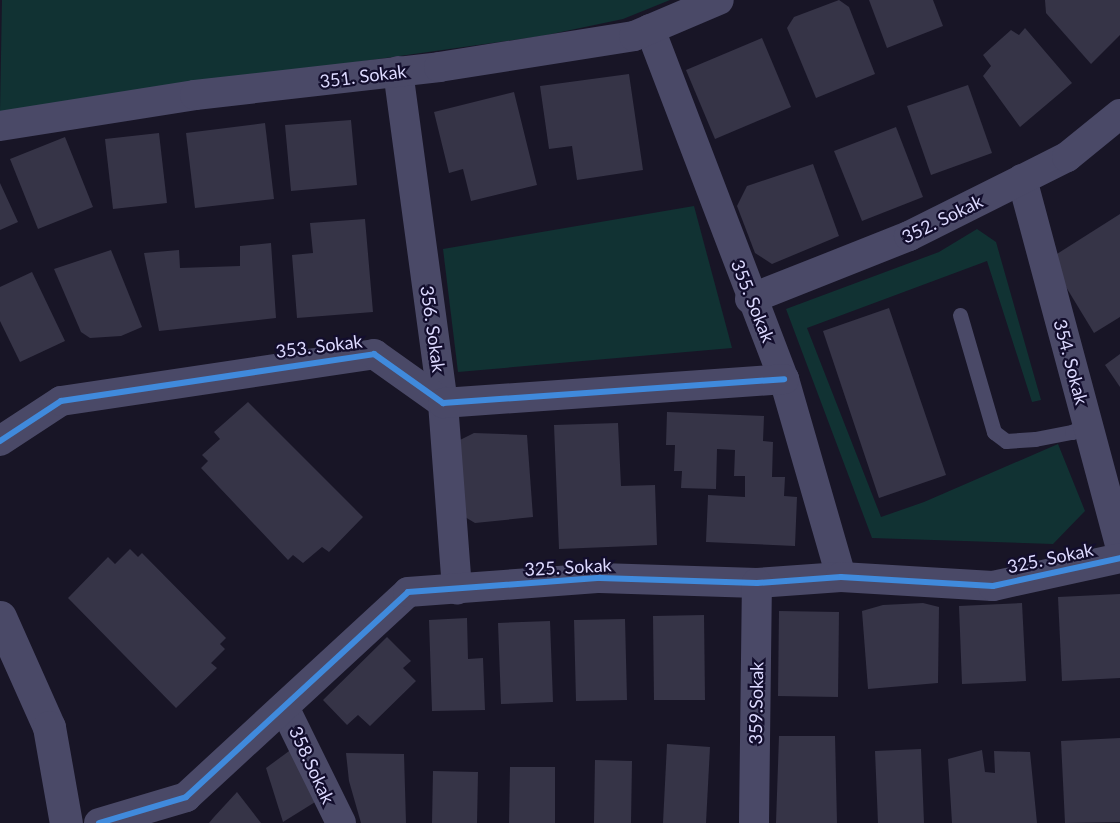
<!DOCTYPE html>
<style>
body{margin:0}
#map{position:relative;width:1120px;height:823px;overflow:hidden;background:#181526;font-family:Lato,sans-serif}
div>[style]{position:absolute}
.green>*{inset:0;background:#113233}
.building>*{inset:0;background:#363447}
.service>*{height:15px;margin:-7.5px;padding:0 7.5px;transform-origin:7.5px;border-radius:7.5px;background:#4a4967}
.minor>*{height:30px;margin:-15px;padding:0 15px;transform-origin:15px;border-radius:15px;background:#4a4967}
.tertiary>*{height:33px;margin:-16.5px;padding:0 16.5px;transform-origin:16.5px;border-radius:16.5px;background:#4a4967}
.cycleway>*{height:6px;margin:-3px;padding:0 3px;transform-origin:3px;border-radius:3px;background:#408adc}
span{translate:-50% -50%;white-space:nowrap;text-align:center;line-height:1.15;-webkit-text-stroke:4.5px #130e2d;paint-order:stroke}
.street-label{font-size:18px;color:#dddaff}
</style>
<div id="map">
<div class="green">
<div style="clip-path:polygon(670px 0,623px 19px,542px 36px,0 112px,2px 0)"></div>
<div style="clip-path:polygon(694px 206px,732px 348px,458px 372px,443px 249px)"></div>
<div style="clip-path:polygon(977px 229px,996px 242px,1041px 400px,1032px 402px,987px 261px,807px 328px,881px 517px,924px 502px,1058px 444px,1085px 511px,1053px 544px,872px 538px,786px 309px,939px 252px)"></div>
</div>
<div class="building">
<div style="clip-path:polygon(839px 0,849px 7px,875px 74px,816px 98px,787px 28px,794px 17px)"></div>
<div style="clip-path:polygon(869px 0,933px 0,943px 26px,887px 48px)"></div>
<div style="clip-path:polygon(1045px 0,1120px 0,1120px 35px,1091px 64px,1046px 13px)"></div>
<div style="clip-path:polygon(1025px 28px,1072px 83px,1020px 127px,983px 76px,991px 66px,983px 55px,1011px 30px,1019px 35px)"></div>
<div style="clip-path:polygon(762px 38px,791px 107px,715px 139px,686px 70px)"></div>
<div style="clip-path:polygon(629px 74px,643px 170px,577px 180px,572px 146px,549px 149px,540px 86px)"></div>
<div style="clip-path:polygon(968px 85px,992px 153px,931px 175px,907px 106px)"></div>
<div style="clip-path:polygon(514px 92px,537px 185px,471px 201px,463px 169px,449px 173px,434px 112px)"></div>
<div style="clip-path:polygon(351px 120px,357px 185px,291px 191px,285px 125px)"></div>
<div style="clip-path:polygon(265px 123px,274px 199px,195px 208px,186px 133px)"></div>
<div style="clip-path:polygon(896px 127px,923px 197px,862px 221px,834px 151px)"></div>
<div style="clip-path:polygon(159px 133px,167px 203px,113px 209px,105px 139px)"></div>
<div style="clip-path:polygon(65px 137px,93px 207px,38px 229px,10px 159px)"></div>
<div style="clip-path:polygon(813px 164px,839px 236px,772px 264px,755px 253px,737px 206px,747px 186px)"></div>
<div style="clip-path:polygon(0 183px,18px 222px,0 230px)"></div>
<div style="clip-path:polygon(1120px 214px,1120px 317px,1094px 333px,1049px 259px)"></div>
<div style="clip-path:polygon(365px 219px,373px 312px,297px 318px,292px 255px,313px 253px,310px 223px)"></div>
<div style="clip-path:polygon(271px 243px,276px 318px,159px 331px,144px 253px,179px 250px,180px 268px,240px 266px,240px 246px)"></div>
<div style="clip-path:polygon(111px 250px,142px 327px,121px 336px,90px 338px,81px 332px,54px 269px)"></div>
<div style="clip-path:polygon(32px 272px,65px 341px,20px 362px,0 321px,0 287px)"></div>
<div style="clip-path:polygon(889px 308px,946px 475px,879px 498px,823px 331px)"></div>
<div style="clip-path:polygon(1120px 354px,1120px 387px,1105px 365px)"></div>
<div style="clip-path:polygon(248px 402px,363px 517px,329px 552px,322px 547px,303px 563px,293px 555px,288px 560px,201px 468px,208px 461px,202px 455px,220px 439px,214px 432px)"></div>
<div style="clip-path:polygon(667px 412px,764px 416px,763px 441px,773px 442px,772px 477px,785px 477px,784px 496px,797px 497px,795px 546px,706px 542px,708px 495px,745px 497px,745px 476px,734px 476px,735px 450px,717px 449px,716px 489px,681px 488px,682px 471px,674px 471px,675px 445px,666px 445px)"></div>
<div style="clip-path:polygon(618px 423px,621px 486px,655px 485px,657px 545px,559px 549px,554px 425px)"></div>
<div style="clip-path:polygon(474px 433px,527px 435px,533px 517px,475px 523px,465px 517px,460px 440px)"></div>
<div style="clip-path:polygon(130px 549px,138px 557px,142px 553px,226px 638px,220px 644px,225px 649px,211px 663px,217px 668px,176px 708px,68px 598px,108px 557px,115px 564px)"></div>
<div style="clip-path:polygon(1120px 594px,1120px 678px,1062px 681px,1058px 597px)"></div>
<div style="clip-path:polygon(923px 603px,939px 607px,938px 683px,868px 689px,862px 611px,883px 605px)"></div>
<div style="clip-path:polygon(1022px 603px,1026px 681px,962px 684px,959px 606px)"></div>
<div style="clip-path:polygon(779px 611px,839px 612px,838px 697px,778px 696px)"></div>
<div style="clip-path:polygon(704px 615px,705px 700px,654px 700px,653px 616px)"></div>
<div style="clip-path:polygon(467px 618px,468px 659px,483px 658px,485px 710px,432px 711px,429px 620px)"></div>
<div style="clip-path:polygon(625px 619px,627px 700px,576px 701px,574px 620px)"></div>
<div style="clip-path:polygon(550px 621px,553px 702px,501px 704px,498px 623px)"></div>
<div style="clip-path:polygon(387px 637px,411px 661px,403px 668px,416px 681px,370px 726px,358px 715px,347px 725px,323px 700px)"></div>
<div style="clip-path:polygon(779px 736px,835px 736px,837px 823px,776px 823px)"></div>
<div style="clip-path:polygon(1120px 738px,1120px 822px,1065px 823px,1061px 741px)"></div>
<div style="clip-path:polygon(300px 743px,320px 799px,283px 822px,266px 768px)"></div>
<div style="clip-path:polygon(667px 744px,710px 747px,706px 823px,663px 823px)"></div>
<div style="clip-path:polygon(921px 749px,924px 823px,878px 823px,875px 751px)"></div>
<div style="clip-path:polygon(982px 750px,985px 772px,995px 773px,994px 751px,1030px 752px,1037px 823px,952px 823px,948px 759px)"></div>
<div style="clip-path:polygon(346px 753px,404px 754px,406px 823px,361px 823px,349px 781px)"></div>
<div style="clip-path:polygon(595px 760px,632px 761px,631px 823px,594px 823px)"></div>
<div style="clip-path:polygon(510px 767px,555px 767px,555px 823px,509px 823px)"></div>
<div style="clip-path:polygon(433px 771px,478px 772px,477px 823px,432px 823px)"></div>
<div style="clip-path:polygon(237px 792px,261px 823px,209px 823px,214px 817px)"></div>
</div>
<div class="service">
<div style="left:960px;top:315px;width:122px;rotate:73.8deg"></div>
<div style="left:994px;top:432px;width:15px;rotate:37deg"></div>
<div style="left:1006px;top:441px;width:29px;rotate:-4deg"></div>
<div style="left:1035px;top:439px;width:38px;rotate:-11deg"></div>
<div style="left:1072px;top:432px;width:18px;rotate:-27deg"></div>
</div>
<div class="minor">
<div style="left:650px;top:29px;width:375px;rotate:69.1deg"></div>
<div style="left:784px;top:379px;width:206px;rotate:73.9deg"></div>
<div style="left:398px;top:71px;width:335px;rotate:82.3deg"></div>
<div style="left:443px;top:403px;width:187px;rotate:85.7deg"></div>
<div style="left:0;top:126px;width:197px;rotate:-9deg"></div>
<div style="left:195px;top:95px;width:246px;rotate:-6.5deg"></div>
<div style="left:439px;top:67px;width:197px;rotate:-9deg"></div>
<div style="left:634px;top:36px;width:92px;rotate:-23deg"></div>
<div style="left:1022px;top:179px;width:379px;rotate:75deg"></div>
<div style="left:750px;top:299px;width:171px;rotate:-21.6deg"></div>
<div style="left:909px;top:236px;width:177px;rotate:-26.6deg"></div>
<div style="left:1067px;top:157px;width:68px;rotate:-39.1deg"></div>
<div style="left:0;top:441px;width:73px;rotate:-33.3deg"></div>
<div style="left:61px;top:401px;width:317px;rotate:-8.5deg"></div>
<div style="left:374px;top:354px;width:85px;rotate:35.4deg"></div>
<div style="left:443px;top:403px;width:342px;rotate:-4deg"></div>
<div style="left:284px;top:707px;width:129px;rotate:63.8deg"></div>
<div style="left:99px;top:823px;width:91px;rotate:-16.6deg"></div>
<div style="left:186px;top:797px;width:302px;rotate:-42.7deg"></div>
<div style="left:408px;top:592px;width:193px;rotate:-4.2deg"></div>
<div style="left:600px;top:578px;width:157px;rotate:1.8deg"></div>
<div style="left:757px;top:583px;width:84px;rotate:-4.1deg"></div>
<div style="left:841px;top:577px;width:152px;rotate:3.4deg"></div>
<div style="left:993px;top:586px;width:130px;rotate:-12.4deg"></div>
<div style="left:754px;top:823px;width:240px;rotate:-89.3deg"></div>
</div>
<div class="tertiary">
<div style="left:0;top:617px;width:120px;rotate:66deg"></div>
<div style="left:49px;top:727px;width:97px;rotate:80deg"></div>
</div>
<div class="cycleway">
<div style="left:0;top:441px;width:73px;rotate:-33.3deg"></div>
<div style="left:61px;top:401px;width:317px;rotate:-8.5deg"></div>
<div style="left:374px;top:354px;width:85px;rotate:35.4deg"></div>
<div style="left:443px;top:403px;width:342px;rotate:-4deg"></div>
<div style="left:99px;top:823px;width:91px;rotate:-16.6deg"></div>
<div style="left:186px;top:797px;width:302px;rotate:-42.7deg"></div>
<div style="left:408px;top:592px;width:193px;rotate:-4.2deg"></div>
<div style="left:600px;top:578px;width:157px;rotate:1.8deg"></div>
<div style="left:757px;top:583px;width:84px;rotate:-4.1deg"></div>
<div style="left:841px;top:577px;width:152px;rotate:3.4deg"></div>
<div style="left:993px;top:586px;width:130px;rotate:-12.4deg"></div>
</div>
<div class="street-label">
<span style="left:363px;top:76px;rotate:-7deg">351. Sokak</span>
<span style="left:942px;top:219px;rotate:-26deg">352. Sokak</span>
<span style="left:753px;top:301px;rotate:68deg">355. Sokak</span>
<span style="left:433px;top:329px;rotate:82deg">356. Sokak</span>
<span style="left:319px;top:346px;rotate:-7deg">353. Sokak</span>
<span style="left:1071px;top:362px;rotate:75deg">354. Sokak</span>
<span style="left:1050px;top:558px;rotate:-12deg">325. Sokak</span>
<span style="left:568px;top:567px;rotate:-3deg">325. Sokak</span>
<span style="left:756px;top:703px;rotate:-89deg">359.Sokak</span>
<span style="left:312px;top:765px;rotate:65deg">358.Sokak</span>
</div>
</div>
